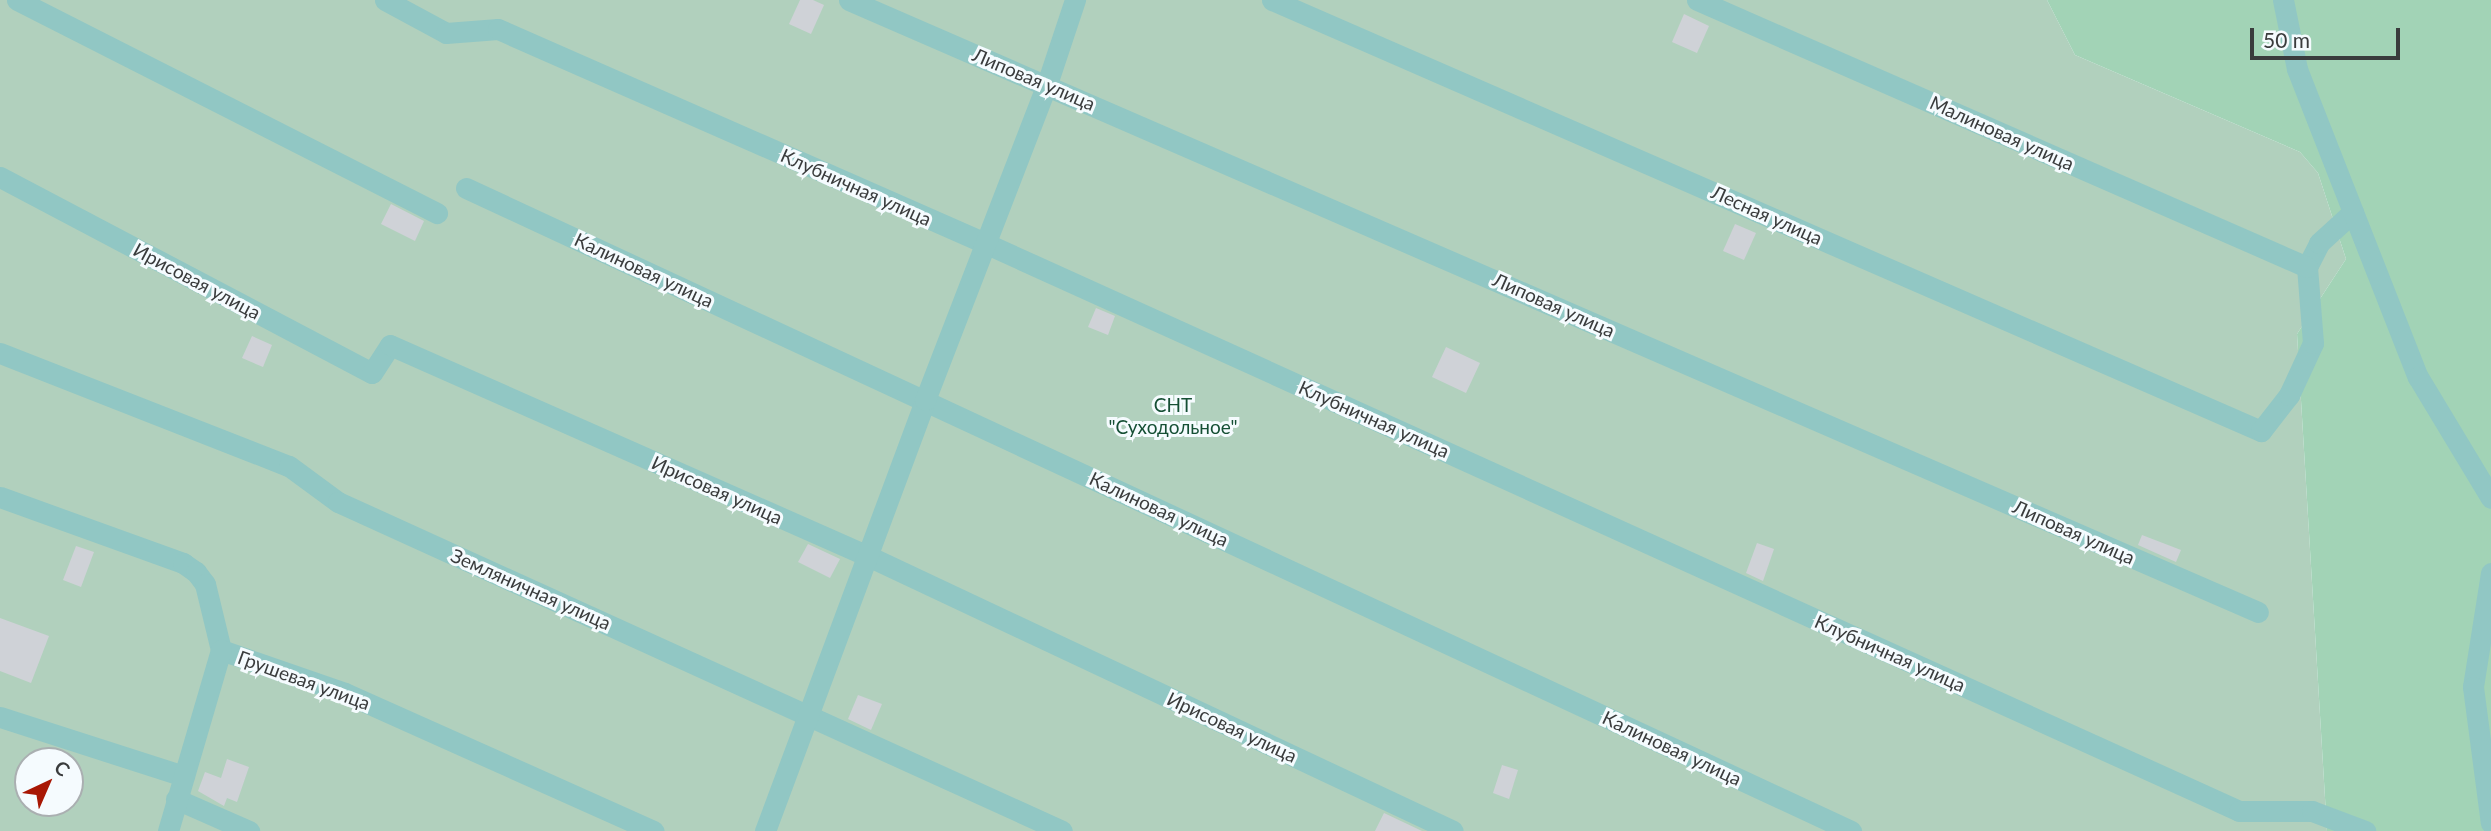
<!DOCTYPE html>
<meta charset="utf-8">
<style>
body{margin:0}
#map{position:relative;width:2491px;height:831px;overflow:hidden;background:#f5fbfe;font-family:Lato,sans-serif}
div>[style]{position:absolute}
.green>*{inset:0;background:#b1d0bd}
.forest>*{inset:0;background:#a2d3b6}
.building>*{inset:0;background:#cfd2d7}
.minor>*{height:21px;margin:-10.5px;padding:0 10.5px;transform-origin:10.5px;border-radius:10.5px;background:#91c7c4}
span{translate:-50% -50%;white-space:nowrap;text-align:center;line-height:1.15;-webkit-text-stroke:6px #f5fbfe;paint-order:stroke}
.street-label{font-size:19px;color:#3a3c3d}
.park-label{font-size:19px;color:#154f34}
.north{position:absolute;left:14px;top:747px;width:70px;height:70px;box-sizing:border-box;background:#f5fbfe;border:2px solid #aaafb1;border-radius:50%;rotate:44deg;font-size:19px;font-weight:700;line-height:28px;text-align:center;color:#3a3c3d}
.north::after{content:'';display:block;margin:auto;width:24px;height:32px;background:#a81704;clip-path:polygon(50% 0,100% 100%,50% 72%,0 100%)}
.scale{position:absolute;left:2250px;top:28px;width:150px;height:32px;box-sizing:border-box;border:4px solid #3a3c3d;border-top:0;padding-left:9px;font-size:21px;line-height:24px;white-space:nowrap;color:#3a3c3d;-webkit-text-stroke:5px #f5fbfe;paint-order:stroke}
</style>
<div id="map">
<div class="green">
<div style="clip-path:polygon(evenodd,0 0,2047px 0,2075px 55px,2300px 152px,2318px 173px,2346px 259px,2297px 334px,2327px 831px,0 831px,0 0,28px 761px,70px 761px,70px 803px,28px 803px,28px 761px)"></div>
</div>
<div class="forest">
<div style="clip-path:polygon(2047px 0,2491px 0,2491px 831px,2327px 831px,2297px 334px,2346px 259px,2318px 173px,2300px 152px,2075px 55px)"></div>
</div>
<div class="building">
<div style="clip-path:polygon(800px 0,813px 0,824px 5px,811px 34px,789px 24px)"></div>
<div style="clip-path:polygon(1684px 14px,1709px 26px,1697px 53px,1672px 42px)"></div>
<div style="clip-path:polygon(391px 204px,424px 221px,415px 241px,381px 224px)"></div>
<div style="clip-path:polygon(1735px 224px,1756px 233px,1744px 260px,1723px 251px)"></div>
<div style="clip-path:polygon(1096px 308px,1115px 316px,1108px 335px,1088px 327px)"></div>
<div style="clip-path:polygon(252px 336px,272px 345px,263px 367px,242px 358px)"></div>
<div style="clip-path:polygon(1446px 347px,1480px 363px,1466px 393px,1432px 377px)"></div>
<div style="clip-path:polygon(2142px 535px,2181px 550px,2176px 562px,2138px 545px)"></div>
<div style="clip-path:polygon(1757px 543px,1774px 549px,1763px 581px,1746px 573px)"></div>
<div style="clip-path:polygon(808px 544px,840px 559px,830px 578px,798px 562px)"></div>
<div style="clip-path:polygon(76px 546px,94px 552px,81px 587px,63px 580px)"></div>
<div style="clip-path:polygon(0 618px,49px 636px,31px 683px,0 671px)"></div>
<div style="clip-path:polygon(858px 695px,882px 704px,871px 730px,848px 719px)"></div>
<div style="clip-path:polygon(227px 759px,249px 767px,237px 802px,227px 798px,224px 806px,198px 791px,205px 772px,221px 778px)"></div>
<div style="clip-path:polygon(1502px 765px,1518px 770px,1509px 799px,1493px 793px)"></div>
<div style="clip-path:polygon(1384px 813px,1422px 831px,1375px 831px)"></div>
</div>
<div class="minor">
<div style="left:17px;top:0;width:471px;rotate:26.9deg"></div>
<div style="left:385px;top:0;width:69px;rotate:28.4deg"></div>
<div style="left:446px;top:33px;width:52px;rotate:-4.4deg"></div>
<div style="left:498px;top:29px;width:534px;rotate:23.73deg"></div>
<div style="left:987px;top:244px;width:1374px;rotate:24.36deg"></div>
<div style="left:2239px;top:811px;width:73px"></div>
<div style="left:2312px;top:811px;width:57px;rotate:20.7deg"></div>
<div style="left:849px;top:0;width:1536px;rotate:23.48deg"></div>
<div style="left:1272px;top:0;width:1079px;rotate:23.55deg"></div>
<div style="left:2261px;top:431px;width:46px;rotate:-52.1deg"></div>
<div style="left:2289px;top:395px;width:57px;rotate:-65.2deg"></div>
<div style="left:2313px;top:343px;width:76px;rotate:-94.5deg"></div>
<div style="left:2307px;top:267px;width:27px;rotate:-63deg"></div>
<div style="left:2319px;top:243px;width:46px;rotate:-42.4deg"></div>
<div style="left:1697px;top:0;width:666px;rotate:23.64deg"></div>
<div style="left:2283px;top:0;width:70px;rotate:78.5deg"></div>
<div style="left:2297px;top:69px;width:331px;rotate:68.6deg"></div>
<div style="left:2418px;top:377px;width:141px;rotate:58.9deg"></div>
<div style="left:0;top:177px;width:420px;rotate:27.8deg"></div>
<div style="left:372px;top:373px;width:33px;rotate:-57deg"></div>
<div style="left:390px;top:345px;width:522px;rotate:23.82deg"></div>
<div style="left:868px;top:556px;width:646px;rotate:25.18deg"></div>
<div style="left:466px;top:188px;width:1527px;rotate:24.9deg"></div>
<div style="left:0;top:353px;width:310px;rotate:21.4deg"></div>
<div style="left:289px;top:466px;width:61px;rotate:36.3deg"></div>
<div style="left:338px;top:502px;width:795px;rotate:24.44deg"></div>
<div style="left:0;top:497px;width:195px;rotate:19.8deg"></div>
<div style="left:183px;top:563px;width:16px;rotate:35deg"></div>
<div style="left:196px;top:572px;width:15px;rotate:53deg"></div>
<div style="left:205px;top:584px;width:68px;rotate:76.4deg"></div>
<div style="left:221px;top:650px;width:131px;rotate:19.1deg"></div>
<div style="left:345px;top:693px;width:338px;rotate:24.1deg"></div>
<div style="left:2491px;top:573px;width:115px;rotate:99deg"></div>
<div style="left:2473px;top:687px;width:137px;rotate:82.5deg"></div>
<div style="left:0;top:717px;width:193px;rotate:17.8deg"></div>
<div style="left:176px;top:799px;width:80px;rotate:23.7deg"></div>
<div style="left:168px;top:831px;width:189px;rotate:-73.7deg"></div>
<div style="left:765px;top:831px;width:460px;rotate:-69.6deg"></div>
<div style="left:925px;top:400px;width:339px;rotate:-68.9deg"></div>
<div style="left:1047px;top:84px;width:89px;rotate:-71.6deg"></div>
</div>
<div class="street-label">
<span style="left:1034px;top:79px;rotate:23deg">Липовая улица</span>
<span style="left:2002px;top:133px;rotate:24deg">Малиновая улица</span>
<span style="left:856px;top:187px;rotate:24deg">Клубничная улица</span>
<span style="left:1767px;top:215px;rotate:24deg">Лесная улица</span>
<span style="left:644px;top:270px;rotate:25deg">Калиновая улица</span>
<span style="left:197px;top:281px;rotate:28deg">Ирисовая улица</span>
<span style="left:1554px;top:305px;rotate:24deg">Липовая улица</span>
<span style="left:1374px;top:419px;rotate:24deg">Клубничная улица</span>
<span style="left:717px;top:490px;rotate:24deg">Ирисовая улица</span>
<span style="left:1159px;top:509px;rotate:25deg">Калиновая улица</span>
<span style="left:2074px;top:532px;rotate:24deg">Липовая улица</span>
<span style="left:531px;top:589px;rotate:24deg">Земляничная улица</span>
<span style="left:1890px;top:653px;rotate:24deg">Клубничная улица</span>
<span style="left:304px;top:680px;rotate:20deg">Грушевая улица</span>
<span style="left:1232px;top:727px;rotate:25deg">Ирисовая улица</span>
<span style="left:1672px;top:748px;rotate:25deg">Калиновая улица</span>
</div>
<div class="park-label">
<span style="left:1173px;top:416px">СНТ<br>"Суходольное"</span>
</div>
<div class="north">С</div>
<div class="scale">50 m</div>
</div>
